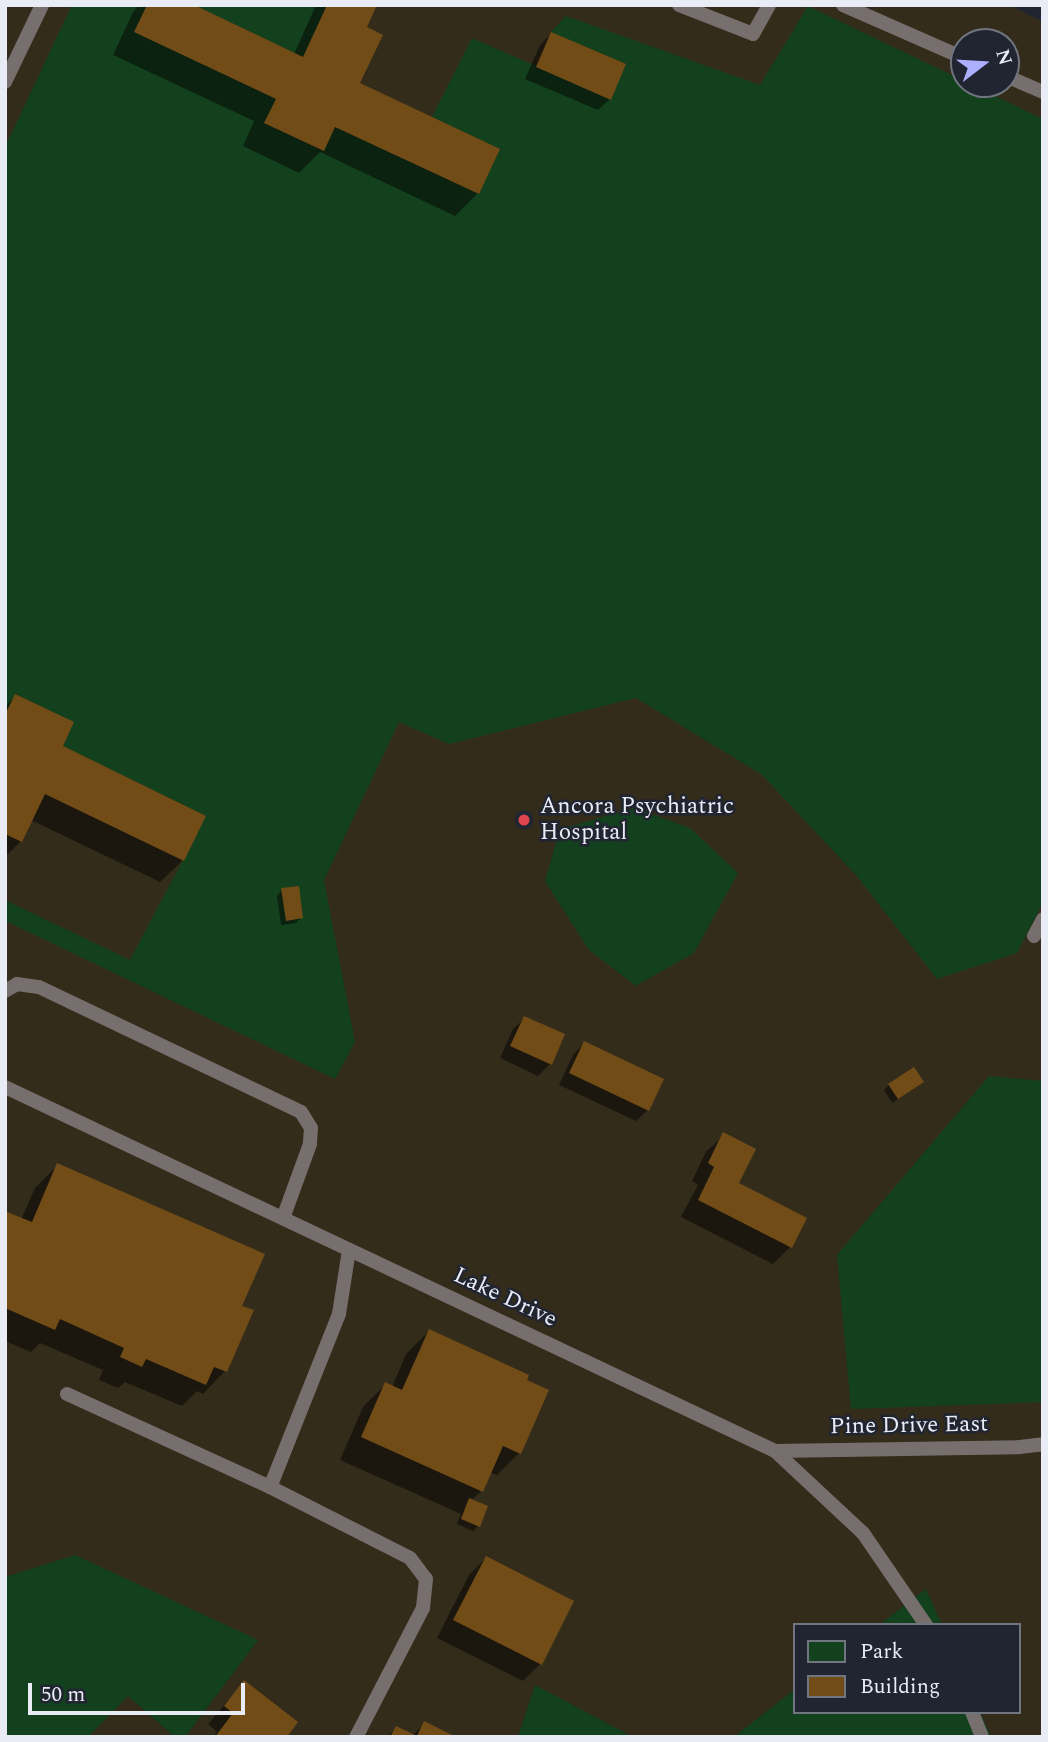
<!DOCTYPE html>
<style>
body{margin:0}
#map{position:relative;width:1048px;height:1742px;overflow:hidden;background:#212531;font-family:Spectral,serif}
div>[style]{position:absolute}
.medical>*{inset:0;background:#332c1b}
.green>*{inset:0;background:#13411d}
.shadow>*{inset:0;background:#0007}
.building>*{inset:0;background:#724c16}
.service>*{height:14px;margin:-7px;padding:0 7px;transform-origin:7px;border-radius:7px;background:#776f6d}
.dots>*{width:19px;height:19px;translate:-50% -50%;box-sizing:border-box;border:4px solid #212531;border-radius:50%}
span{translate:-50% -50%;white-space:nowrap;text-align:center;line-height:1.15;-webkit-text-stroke:5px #212531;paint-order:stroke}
.poi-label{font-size:23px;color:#eaecf5}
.left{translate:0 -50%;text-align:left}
.street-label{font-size:23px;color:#eaecf5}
.frame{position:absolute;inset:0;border:7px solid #eaecf5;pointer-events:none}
.legend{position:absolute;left:793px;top:1623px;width:228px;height:91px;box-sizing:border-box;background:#212531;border:2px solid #71757f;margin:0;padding:9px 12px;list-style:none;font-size:21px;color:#eaecf5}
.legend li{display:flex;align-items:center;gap:14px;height:35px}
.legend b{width:35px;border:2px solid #71757f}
.north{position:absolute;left:950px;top:28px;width:70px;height:70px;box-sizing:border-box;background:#212531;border:2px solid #71757f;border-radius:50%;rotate:73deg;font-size:19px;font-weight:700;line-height:28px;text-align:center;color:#eaecf5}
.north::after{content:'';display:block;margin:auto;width:24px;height:32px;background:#acaffb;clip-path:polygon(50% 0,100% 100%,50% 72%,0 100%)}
.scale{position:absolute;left:28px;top:1683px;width:217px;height:32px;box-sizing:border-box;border:4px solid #eaecf5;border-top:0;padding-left:9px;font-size:21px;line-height:24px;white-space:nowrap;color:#eaecf5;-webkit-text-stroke:5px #212531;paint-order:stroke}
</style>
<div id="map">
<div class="medical">
<div style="clip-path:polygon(evenodd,5px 5px,1009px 5px,1043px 22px,1043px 1737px,991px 1737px,980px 1712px,1018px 1712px,1018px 1625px,942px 1625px,926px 1589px,879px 1625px,794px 1625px,794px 1690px,734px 1737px,633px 1737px,535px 1685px,518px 1737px,185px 1737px,258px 1640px,5px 1669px,5px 5px,964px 42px,1006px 42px,1006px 84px,964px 84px,964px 42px)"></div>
<div style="clip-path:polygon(128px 1696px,175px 1737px,88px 1737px)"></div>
</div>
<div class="green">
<div style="clip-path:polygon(72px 5px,147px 5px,135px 32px,276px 99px,265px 123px,323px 151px,335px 127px,479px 194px,500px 149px,432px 117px,472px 38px,611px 99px,626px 64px,551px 32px,566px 16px,760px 85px,808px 6px,964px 81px,964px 84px,970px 84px,1043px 119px,1043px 902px,1017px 953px,937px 979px,856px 875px,761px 774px,636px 698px,449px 744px,399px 722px,324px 880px,355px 1042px,335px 1079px,8px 922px,5px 926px,5px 900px,130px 960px,206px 816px,63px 746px,73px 722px,16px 694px,5px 715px,5px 147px)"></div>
<div style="clip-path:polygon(194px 5px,327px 5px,303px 57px)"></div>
<div style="clip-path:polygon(635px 808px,690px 828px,738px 873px,694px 953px,636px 986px,589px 950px,545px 881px,560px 829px)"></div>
<div style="clip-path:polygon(989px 1076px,1043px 1081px,1043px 1402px,851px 1409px,837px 1255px)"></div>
<div style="clip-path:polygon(75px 1555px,258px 1640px,185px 1737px,175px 1737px,128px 1696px,88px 1737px,5px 1737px,5px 1577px)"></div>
<div style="clip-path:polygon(926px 1589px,942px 1625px,879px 1625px)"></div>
<div style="clip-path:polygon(535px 1685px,633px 1737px,518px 1737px)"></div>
<div style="clip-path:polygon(794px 1690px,794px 1712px,980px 1712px,991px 1737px,734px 1737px)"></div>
</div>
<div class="shadow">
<div style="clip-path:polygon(139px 5px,190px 5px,294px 54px,316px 5px,375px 5px,365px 28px,358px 84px,478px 193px,455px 216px,320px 152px,299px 173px,243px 146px,254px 121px,113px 55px,133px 12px)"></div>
<div style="clip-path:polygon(551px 34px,610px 99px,598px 110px,525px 79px,540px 45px)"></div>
<div style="clip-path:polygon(16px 696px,60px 747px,183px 860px,160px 882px,31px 820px,21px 841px,5px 857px,5px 706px)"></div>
<div style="clip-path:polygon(282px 890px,301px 917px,296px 923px,281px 925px,277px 896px)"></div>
<div style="clip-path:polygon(525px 1018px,550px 1064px,538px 1076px,500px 1058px,513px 1029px)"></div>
<div style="clip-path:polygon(584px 1043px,648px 1110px,636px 1121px,559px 1085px,573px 1055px)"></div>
<div style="clip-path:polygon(922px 1082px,892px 1103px,884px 1090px,889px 1085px)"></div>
<div style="clip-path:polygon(724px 1135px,736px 1183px,790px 1247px,773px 1264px,681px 1217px,698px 1185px,692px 1181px,706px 1152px)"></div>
<div style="clip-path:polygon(58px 1165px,240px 1307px,225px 1371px,203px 1394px,197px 1391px,182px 1406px,125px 1382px,118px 1388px,99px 1380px,103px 1370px,40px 1343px,31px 1352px,5px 1341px,5px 1216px,21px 1220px,35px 1188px)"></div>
<div style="clip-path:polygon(429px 1331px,520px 1452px,497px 1475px,490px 1472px,481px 1491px,471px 1501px,478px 1526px,473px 1531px,457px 1524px,461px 1514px,340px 1460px,363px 1407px,386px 1384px,392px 1387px,406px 1354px)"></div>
<div style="clip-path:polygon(486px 1558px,540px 1664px,523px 1681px,437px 1638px,469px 1575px)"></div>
<div style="clip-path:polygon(244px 1682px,285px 1737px,213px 1737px,217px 1732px,208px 1724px)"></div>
<div style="clip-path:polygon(425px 1723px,452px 1737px,387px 1737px,396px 1728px,412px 1736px)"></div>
</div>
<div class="building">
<div style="clip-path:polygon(147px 5px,194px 5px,303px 57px,327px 5px,377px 5px,367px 27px,383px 35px,360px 83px,500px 149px,479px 194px,335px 127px,324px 151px,264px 123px,276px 99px,134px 32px)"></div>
<div style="clip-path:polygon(551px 32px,626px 64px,611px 100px,536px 67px)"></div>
<div style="clip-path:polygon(15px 694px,74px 722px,63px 746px,206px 816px,184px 861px,45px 794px,22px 842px,5px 834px,5px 715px)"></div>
<div style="clip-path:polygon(299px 886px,303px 918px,286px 921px,281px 888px)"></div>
<div style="clip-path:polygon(524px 1016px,565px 1034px,552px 1065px,510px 1046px)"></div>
<div style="clip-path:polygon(584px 1041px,664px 1079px,649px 1111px,569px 1073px)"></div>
<div style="clip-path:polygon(914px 1067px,924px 1082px,898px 1099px,888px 1084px)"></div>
<div style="clip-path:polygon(723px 1132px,756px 1149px,739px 1183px,807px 1218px,792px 1248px,698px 1200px,714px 1167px,708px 1163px)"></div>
<div style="clip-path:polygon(57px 1163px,265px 1254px,242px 1306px,254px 1310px,227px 1372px,214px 1367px,206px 1385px,146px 1359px,142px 1367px,120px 1357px,124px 1348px,60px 1319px,55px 1330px,5px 1308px,5px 1216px,7px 1212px,32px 1222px)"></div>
<div style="clip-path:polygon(429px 1329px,529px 1375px,527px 1380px,549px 1390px,521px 1454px,503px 1446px,483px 1492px,361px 1437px,385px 1382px,402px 1390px)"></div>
<div style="clip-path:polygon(469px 1498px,488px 1506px,480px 1527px,461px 1519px)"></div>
<div style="clip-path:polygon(486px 1556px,574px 1601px,542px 1665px,453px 1620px)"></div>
<div style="clip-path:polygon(244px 1680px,298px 1722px,287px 1737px,215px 1737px,233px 1713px,224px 1706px)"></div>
<div style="clip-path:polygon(424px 1721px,456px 1737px,390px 1737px,396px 1726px,417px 1736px)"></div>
</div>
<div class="service">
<div style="left:679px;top:5px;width:79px;rotate:21.4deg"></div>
<div style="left:753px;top:34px;width:33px;rotate:-61deg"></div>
<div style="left:843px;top:5px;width:132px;rotate:23.7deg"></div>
<div style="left:1006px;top:76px;width:40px;rotate:23.4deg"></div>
<div style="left:5px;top:82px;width:85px;rotate:-64.3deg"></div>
<div style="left:1034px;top:936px;width:19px;rotate:-62deg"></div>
<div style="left:5px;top:991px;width:14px;rotate:-30deg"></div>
<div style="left:17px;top:984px;width:22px;rotate:8deg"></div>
<div style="left:39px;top:987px;width:290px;rotate:25.5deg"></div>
<div style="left:301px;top:1112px;width:19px;rotate:58deg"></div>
<div style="left:311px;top:1128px;width:16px;rotate:94deg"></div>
<div style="left:310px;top:1144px;width:79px;rotate:110deg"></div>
<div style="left:5px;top:1087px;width:852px;rotate:25.3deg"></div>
<div style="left:775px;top:1451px;width:120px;rotate:43deg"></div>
<div style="left:863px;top:1533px;width:112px;rotate:55.6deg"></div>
<div style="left:349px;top:1250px;width:65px;rotate:98.9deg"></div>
<div style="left:339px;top:1314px;width:186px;rotate:111.7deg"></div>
<div style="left:270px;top:1487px;width:157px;rotate:26.9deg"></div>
<div style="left:410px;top:1558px;width:26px;rotate:53deg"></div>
<div style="left:426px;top:1579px;width:29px;rotate:96deg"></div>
<div style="left:423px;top:1608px;width:145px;rotate:117.4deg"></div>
<div style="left:67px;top:1394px;width:223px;rotate:24.6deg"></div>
<div style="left:775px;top:1451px;width:245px;rotate:-0.9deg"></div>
<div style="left:1020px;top:1447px;width:23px;rotate:-7deg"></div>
<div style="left:972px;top:1712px;width:27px;rotate:68deg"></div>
</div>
<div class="dots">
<div style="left:524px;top:820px;background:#e0444e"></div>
</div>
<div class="poi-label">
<span class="left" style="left:540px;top:820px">Ancora Psychiatric<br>Hospital</span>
</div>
<div class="street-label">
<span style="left:505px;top:1298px;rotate:25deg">Lake Drive</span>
<span style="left:909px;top:1426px;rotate:-1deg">Pine Drive East</span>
</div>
<div class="frame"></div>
<ul class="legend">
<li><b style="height:19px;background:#13411d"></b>Park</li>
<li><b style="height:19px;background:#724c16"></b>Building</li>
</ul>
<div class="north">N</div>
<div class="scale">50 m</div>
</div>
